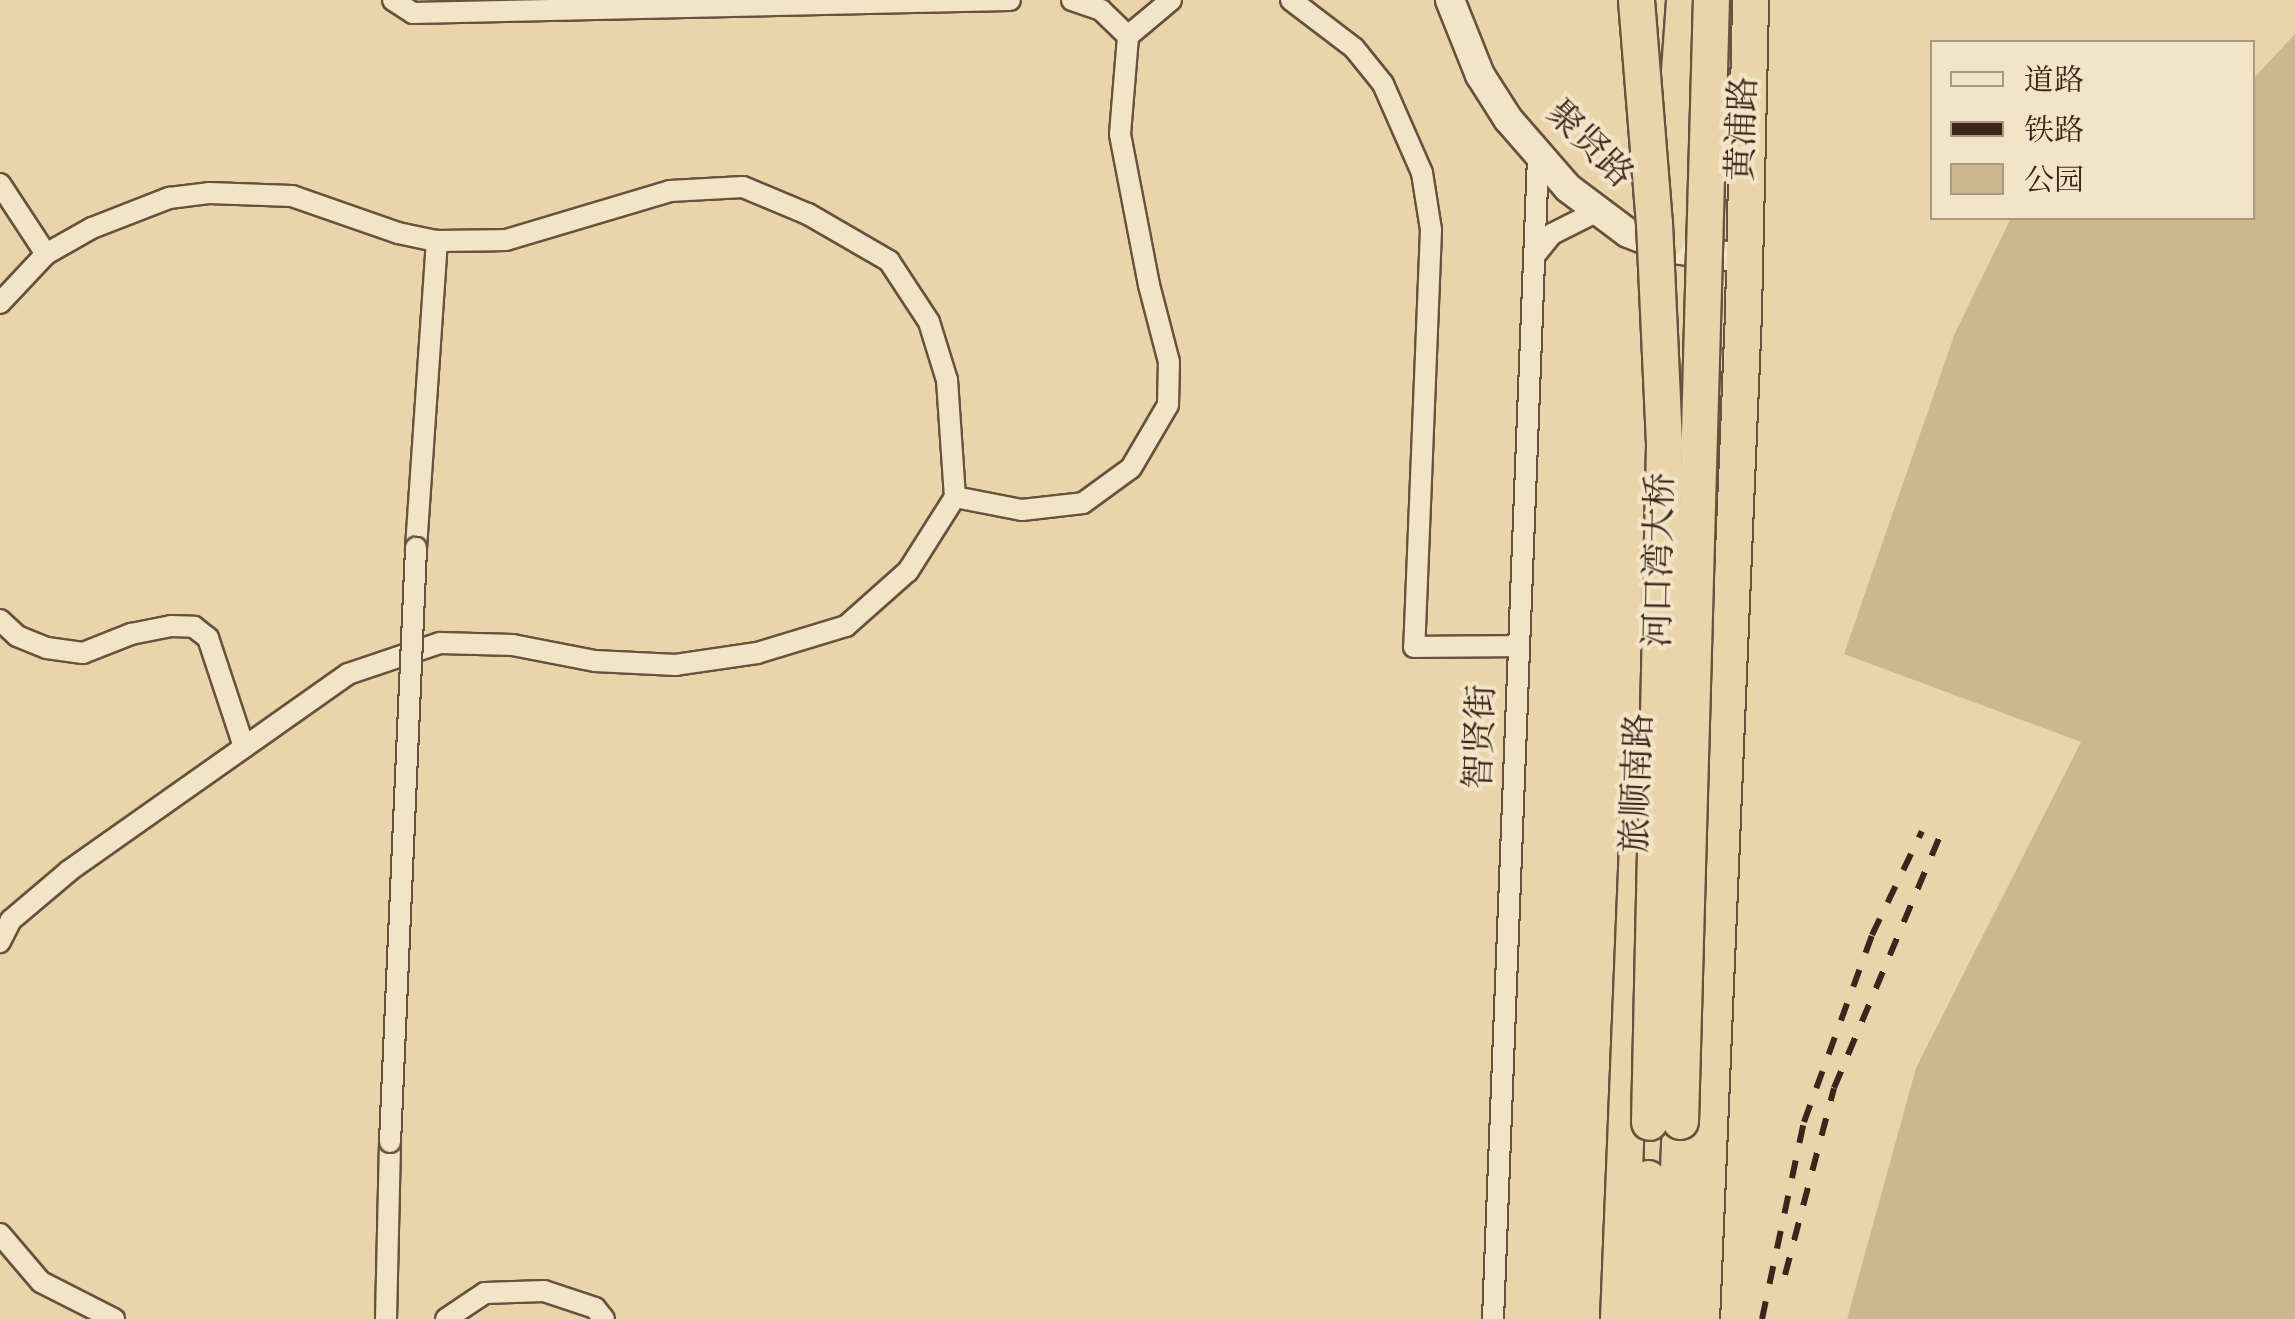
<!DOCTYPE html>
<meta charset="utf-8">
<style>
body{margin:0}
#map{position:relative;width:2295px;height:1319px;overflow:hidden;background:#e9d5a9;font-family:"Sorts Mill Goudy","Noto Serif SC",serif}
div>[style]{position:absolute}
.green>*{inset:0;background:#ccb791}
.roads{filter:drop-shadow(2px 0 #68513f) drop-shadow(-2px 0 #68513f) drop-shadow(0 2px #68513f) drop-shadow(0 -2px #68513f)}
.street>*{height:20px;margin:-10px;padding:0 10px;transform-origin:10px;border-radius:10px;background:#f1e4c7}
.secondary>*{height:28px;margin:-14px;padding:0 14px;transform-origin:14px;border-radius:14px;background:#f1e4c7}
.highway>*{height:35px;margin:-17.5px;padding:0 17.5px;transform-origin:17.5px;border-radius:17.5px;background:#e9d5a9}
.rail>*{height:6px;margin-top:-3px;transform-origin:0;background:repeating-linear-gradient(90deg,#3d251c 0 18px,transparent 0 36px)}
.bridges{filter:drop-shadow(2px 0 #68513f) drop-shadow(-2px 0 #68513f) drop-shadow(0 2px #68513f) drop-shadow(0 -2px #68513f)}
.street-bridge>*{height:20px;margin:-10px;padding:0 10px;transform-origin:10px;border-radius:10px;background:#f1e4c7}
.highway-bridge>*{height:35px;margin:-17.5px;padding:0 17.5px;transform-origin:17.5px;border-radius:17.5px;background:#e9d5a9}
span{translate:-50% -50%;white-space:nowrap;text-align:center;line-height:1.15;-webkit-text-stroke:8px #f1e4c7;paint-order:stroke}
.street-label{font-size:35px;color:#3d251c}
.legend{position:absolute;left:1930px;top:40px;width:325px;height:180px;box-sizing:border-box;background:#f1e4c7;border:2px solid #a99883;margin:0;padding:12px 18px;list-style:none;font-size:30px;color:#3d251c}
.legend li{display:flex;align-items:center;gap:20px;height:50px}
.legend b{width:50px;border:2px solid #a99883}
</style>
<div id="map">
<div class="green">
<div style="clip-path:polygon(2295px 34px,2295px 1319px,1847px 1319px,1916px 1068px,2081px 742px,1844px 654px,1955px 333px,2011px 218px,2252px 218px,2253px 79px)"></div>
</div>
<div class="roads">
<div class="street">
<div style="left:393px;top:0;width:24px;rotate:33deg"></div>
<div style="left:413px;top:13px;width:597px;rotate:-1.25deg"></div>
<div style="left:1072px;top:0;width:31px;rotate:19deg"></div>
<div style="left:1101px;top:10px;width:37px;rotate:44deg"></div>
<div style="left:1291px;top:0;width:79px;rotate:37.3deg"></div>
<div style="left:1354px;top:48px;width:46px;rotate:51.1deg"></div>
<div style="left:1383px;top:84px;width:97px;rotate:66.3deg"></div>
<div style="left:1422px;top:173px;width:58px;rotate:81deg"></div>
<div style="left:1431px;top:230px;width:417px;rotate:92.3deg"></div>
<div style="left:1414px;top:647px;width:105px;rotate:-0.5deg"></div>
<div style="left:0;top:184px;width:84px;rotate:56.7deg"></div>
<div style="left:1535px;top:255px;width:27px;rotate:-51deg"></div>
<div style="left:1552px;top:234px;width:49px;rotate:-26.6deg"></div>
<div style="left:0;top:303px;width:67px;rotate:-46.8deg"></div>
<div style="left:46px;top:254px;width:53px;rotate:-29.5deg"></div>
<div style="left:92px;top:228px;width:83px;rotate:-21.3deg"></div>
<div style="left:169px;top:198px;width:40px;rotate:-7.1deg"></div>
<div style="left:209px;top:193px;width:83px;rotate:2.1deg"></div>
<div style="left:292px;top:196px;width:112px;rotate:19.2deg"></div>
<div style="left:398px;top:233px;width:40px;rotate:12deg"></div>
<div style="left:437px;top:241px;width:69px;rotate:-0.8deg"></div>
<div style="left:506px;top:240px;width:171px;rotate:-16.6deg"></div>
<div style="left:670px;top:191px;width:73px;rotate:-3.1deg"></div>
<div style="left:743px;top:187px;width:70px;rotate:22.6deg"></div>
<div style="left:808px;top:214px;width:94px;rotate:30.1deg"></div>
<div style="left:889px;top:261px;width:73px;rotate:56.7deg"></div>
<div style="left:929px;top:322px;width:61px;rotate:72.8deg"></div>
<div style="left:947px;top:380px;width:117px;rotate:86.1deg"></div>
<div style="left:955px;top:497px;width:88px;rotate:122.4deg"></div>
<div style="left:908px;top:571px;width:83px;rotate:138.4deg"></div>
<div style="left:846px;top:626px;width:93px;rotate:163.1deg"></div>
<div style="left:757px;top:653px;width:82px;rotate:171.6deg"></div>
<div style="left:676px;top:665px;width:81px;rotate:-177.2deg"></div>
<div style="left:595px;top:661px;width:84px;rotate:-169deg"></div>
<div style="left:513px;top:645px;width:73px;rotate:-178.4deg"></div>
<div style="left:440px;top:643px;width:97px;rotate:161.4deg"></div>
<div style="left:348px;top:674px;width:342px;rotate:144.8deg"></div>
<div style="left:69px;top:871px;width:76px;rotate:139.8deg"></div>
<div style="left:11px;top:920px;width:25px;rotate:117deg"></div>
<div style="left:955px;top:497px;width:68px;rotate:11deg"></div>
<div style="left:1022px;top:510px;width:61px;rotate:-6.5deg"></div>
<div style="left:1083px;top:503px;width:59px;rotate:-36.1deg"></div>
<div style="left:1131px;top:468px;width:73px;rotate:-59.6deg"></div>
<div style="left:1168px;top:405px;width:43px;rotate:-88.7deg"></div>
<div style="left:1169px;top:362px;width:80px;rotate:-104.6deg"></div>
<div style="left:1149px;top:285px;width:154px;rotate:-100.9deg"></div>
<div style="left:1120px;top:134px;width:98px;rotate:-85.3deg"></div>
<div style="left:1128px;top:36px;width:56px;rotate:-39.9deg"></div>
<div style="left:416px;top:548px;width:308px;rotate:-86.1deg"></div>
<div style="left:0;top:620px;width:23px;rotate:43deg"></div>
<div style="left:17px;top:636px;width:32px;rotate:22deg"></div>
<div style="left:47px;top:648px;width:36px;rotate:8deg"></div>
<div style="left:83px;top:653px;width:52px;rotate:-21.6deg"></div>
<div style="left:131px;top:634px;width:41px;rotate:-11.3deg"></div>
<div style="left:171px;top:626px;width:23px;rotate:2deg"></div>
<div style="left:194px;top:627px;width:18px;rotate:38deg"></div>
<div style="left:208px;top:638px;width:115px;rotate:71.7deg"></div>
<div style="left:0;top:1234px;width:63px;rotate:49.5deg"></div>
<div style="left:41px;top:1282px;width:82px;rotate:26.9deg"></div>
<div style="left:386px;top:1319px;width:177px;rotate:-88.7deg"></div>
<div style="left:446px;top:1319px;width:47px;rotate:-33.7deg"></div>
<div style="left:485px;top:1293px;width:59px;rotate:-1.9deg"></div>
<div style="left:544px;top:1291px;width:54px;rotate:18.4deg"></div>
<div style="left:595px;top:1308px;width:14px;rotate:51deg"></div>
<div style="left:1493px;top:1319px;width:1162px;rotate:-87.78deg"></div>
</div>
<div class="secondary">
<div style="left:1450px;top:0;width:81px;rotate:68.2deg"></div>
<div style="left:1480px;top:75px;width:52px;rotate:57.5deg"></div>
<div style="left:1508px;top:119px;width:91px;rotate:49deg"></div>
<div style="left:1568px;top:188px;width:75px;rotate:36.9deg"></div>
<div style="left:1628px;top:233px;width:41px;rotate:21.5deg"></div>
<div style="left:1666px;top:248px;width:78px;rotate:7.4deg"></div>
</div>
<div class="highway">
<div style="left:1667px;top:238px;width:239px;rotate:-85.9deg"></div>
<div style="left:1618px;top:1319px;width:549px;rotate:-87.71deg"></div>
<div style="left:1643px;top:1319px;width:141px;rotate:-88deg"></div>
<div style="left:1672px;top:1319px;width:198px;rotate:-87.7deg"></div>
<div style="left:1701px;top:1319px;width:1009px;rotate:-87.61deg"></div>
<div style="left:1743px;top:311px;width:311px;rotate:-88.7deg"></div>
</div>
</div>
<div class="rail">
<div style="left:1785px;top:1275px;width:193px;rotate:-75.3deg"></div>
<div style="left:1834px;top:1088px;width:271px;rotate:-67.2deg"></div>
<div style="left:1762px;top:1319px;width:201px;rotate:-78deg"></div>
<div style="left:1804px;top:1122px;width:199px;rotate:-70deg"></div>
<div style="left:1872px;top:935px;width:115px;rotate:-64.3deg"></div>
</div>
<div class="bridges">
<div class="street-bridge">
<div style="left:390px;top:1142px;width:595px;rotate:-87.49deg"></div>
</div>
<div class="highway-bridge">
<div style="left:1636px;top:0;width:224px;rotate:85.4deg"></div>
<div style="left:1654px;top:223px;width:222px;rotate:87.4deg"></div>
<div style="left:1664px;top:445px;width:677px;rotate:91.27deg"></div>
<div style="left:1680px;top:1121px;width:1121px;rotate:-88.42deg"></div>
</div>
</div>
<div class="street-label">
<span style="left:1745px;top:129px;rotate:-88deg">黄浦路</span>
<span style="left:1588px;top:146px;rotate:45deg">聚贤路</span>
<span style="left:1662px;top:560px;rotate:-89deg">河口湾大桥</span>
<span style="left:1483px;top:737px;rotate:-88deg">智贤街</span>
<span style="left:1640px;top:783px;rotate:-88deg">旅顺南路</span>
</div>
<ul class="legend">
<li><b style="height:12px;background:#f1e4c7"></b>道路</li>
<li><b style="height:12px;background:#3d251c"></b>铁路</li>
<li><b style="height:28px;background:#ccb791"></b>公园</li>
</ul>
</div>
